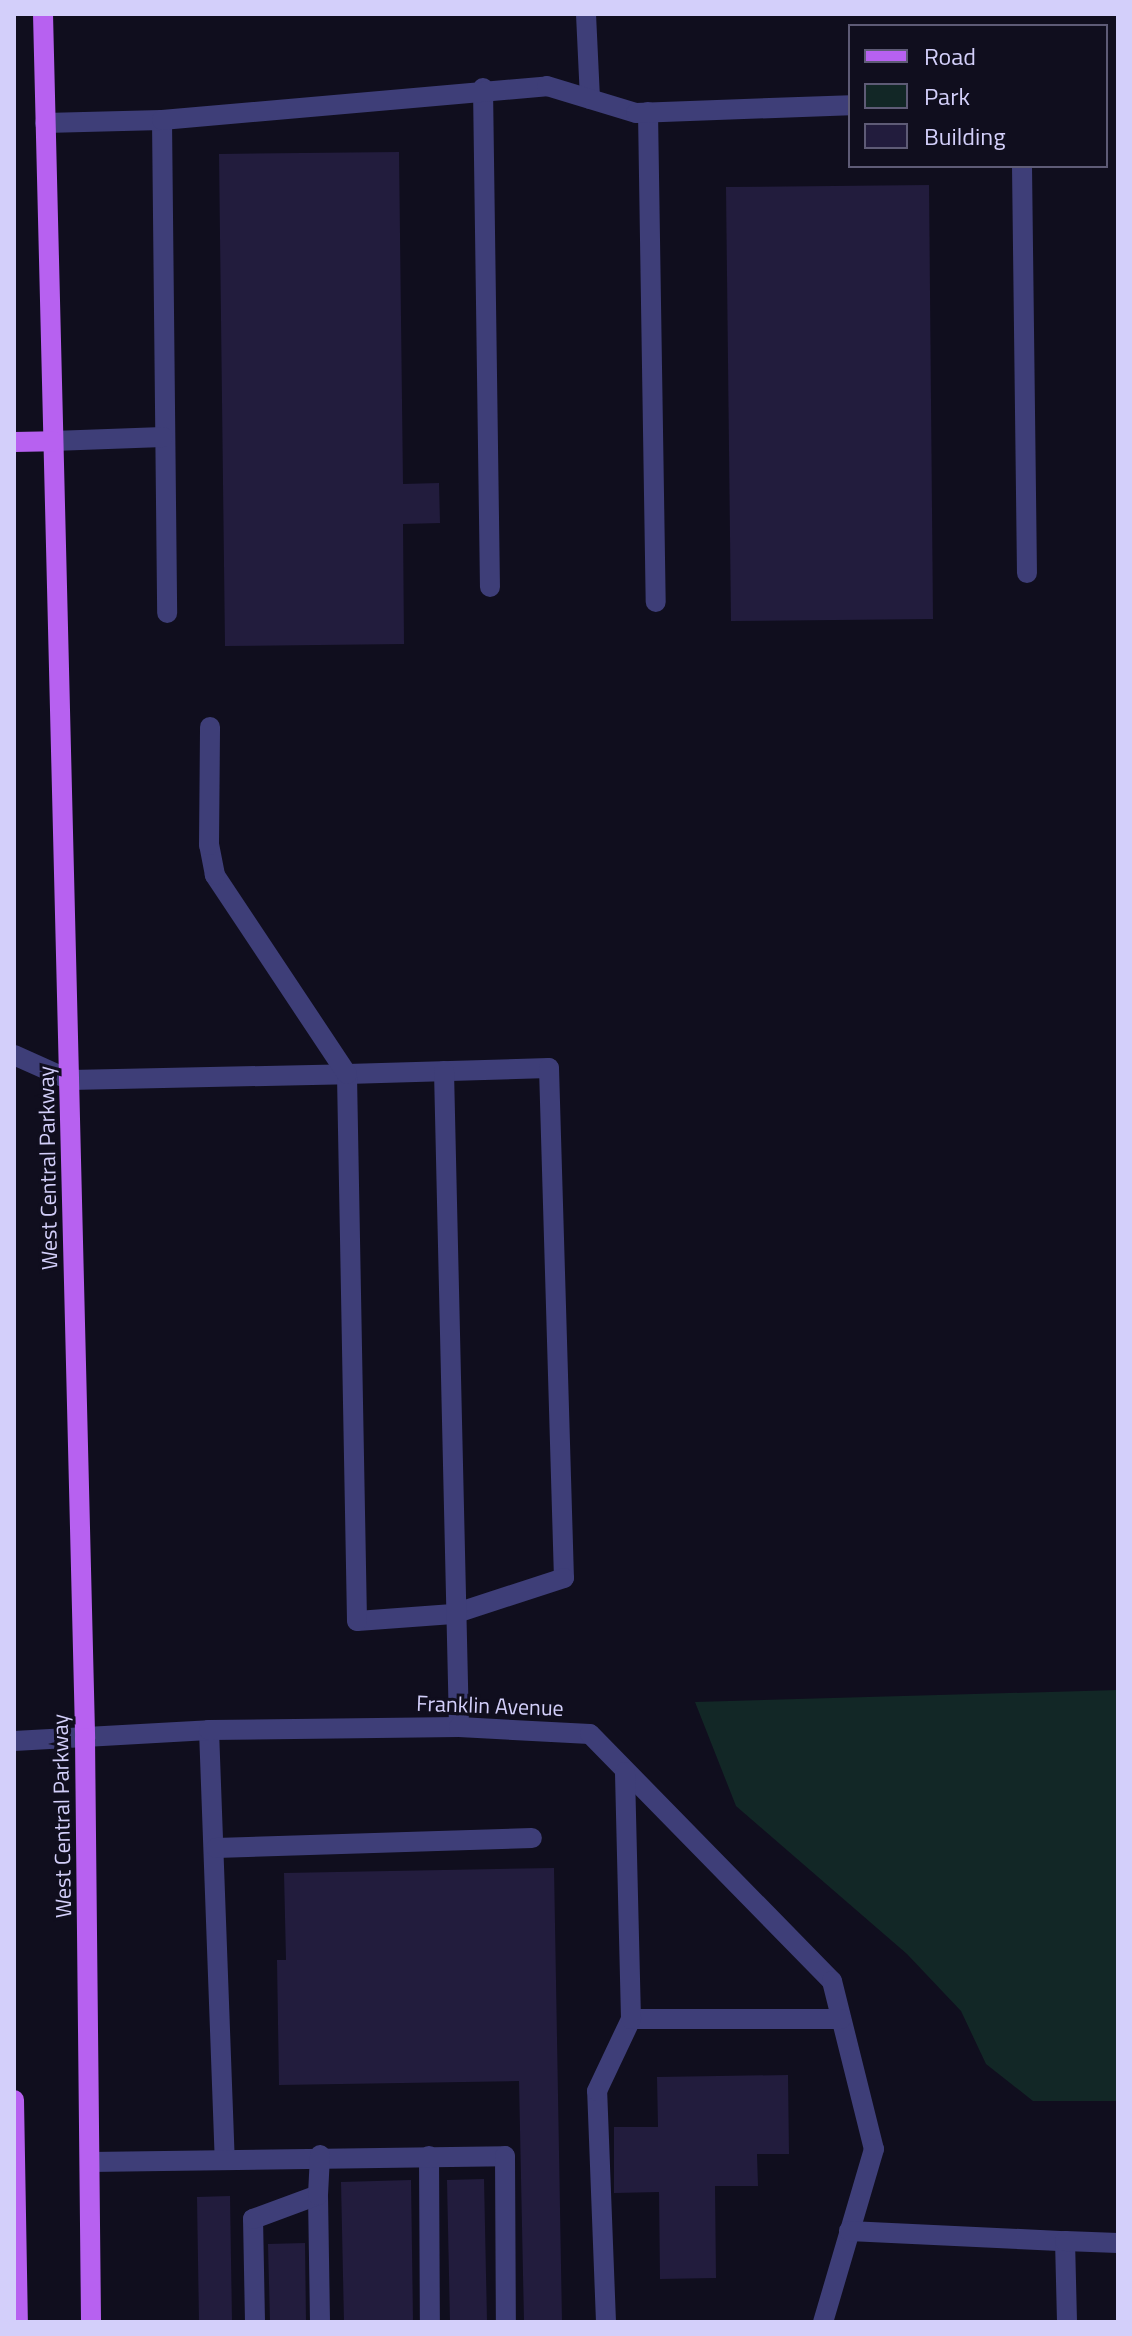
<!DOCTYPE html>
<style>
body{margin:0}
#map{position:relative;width:1132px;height:2336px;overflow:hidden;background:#100e1e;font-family:"Titillium Web",sans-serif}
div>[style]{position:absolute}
.green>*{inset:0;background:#122726}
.building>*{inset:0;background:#221c3d}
.minor>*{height:20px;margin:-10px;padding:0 10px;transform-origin:10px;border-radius:10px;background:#3e3e78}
.major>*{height:20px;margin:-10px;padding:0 10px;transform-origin:10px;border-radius:10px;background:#b761f0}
span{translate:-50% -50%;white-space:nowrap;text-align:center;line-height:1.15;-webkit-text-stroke:6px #100e1e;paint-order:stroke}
.street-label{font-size:22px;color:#d3cffa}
.frame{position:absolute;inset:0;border:16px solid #d3cffa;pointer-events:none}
.legend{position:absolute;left:848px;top:24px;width:260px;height:144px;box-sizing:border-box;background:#100e1e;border:2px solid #5e5b76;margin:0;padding:10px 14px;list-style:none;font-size:24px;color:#d3cffa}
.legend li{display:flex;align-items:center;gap:16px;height:40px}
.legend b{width:40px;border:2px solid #5e5b76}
</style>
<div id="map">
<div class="green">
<div style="clip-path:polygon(1118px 1690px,1118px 2101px,1033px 2101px,986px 2064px,961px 2011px,907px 1954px,736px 1806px,695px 1702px)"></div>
</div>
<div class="building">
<div style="clip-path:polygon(399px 152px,403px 484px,439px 483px,440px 523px,403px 524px,404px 644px,225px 646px,219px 154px)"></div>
<div style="clip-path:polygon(929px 185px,933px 619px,731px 621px,726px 187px)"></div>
<div style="clip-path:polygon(554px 1868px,562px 2322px,524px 2322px,519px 2081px,279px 2085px,277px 1960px,286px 1960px,284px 1873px)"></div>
<div style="clip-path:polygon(788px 2075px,789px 2154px,757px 2154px,758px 2186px,715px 2186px,716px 2278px,660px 2279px,659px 2192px,614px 2193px,614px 2127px,658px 2127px,657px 2077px)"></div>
<div style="clip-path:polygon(484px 2179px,487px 2322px,450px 2322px,447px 2180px)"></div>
<div style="clip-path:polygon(411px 2180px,413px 2322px,344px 2322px,341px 2182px)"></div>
<div style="clip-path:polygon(230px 2196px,232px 2322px,199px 2322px,197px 2197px)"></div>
<div style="clip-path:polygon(305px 2243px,306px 2322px,270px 2322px,268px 2244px)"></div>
</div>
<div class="minor">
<div style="left:586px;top:14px;width:85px;rotate:87.3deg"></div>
<div style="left:483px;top:88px;width:499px;rotate:89.2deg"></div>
<div style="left:648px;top:112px;width:490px;rotate:89.1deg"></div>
<div style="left:162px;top:120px;width:493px;rotate:89.4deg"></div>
<div style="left:45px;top:123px;width:117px;rotate:-1.5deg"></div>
<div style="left:162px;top:120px;width:386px;rotate:-5deg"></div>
<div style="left:547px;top:86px;width:93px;rotate:16.9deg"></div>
<div style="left:636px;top:113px;width:214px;rotate:-2.1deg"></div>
<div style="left:1022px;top:166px;width:407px;rotate:89.3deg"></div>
<div style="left:53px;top:441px;width:110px;rotate:-2.1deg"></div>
<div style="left:14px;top:1055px;width:61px;rotate:24.1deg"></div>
<div style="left:70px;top:1080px;width:277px;rotate:-1.2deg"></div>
<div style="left:347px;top:1074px;width:202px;rotate:-1.7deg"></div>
<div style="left:549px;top:1068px;width:510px;rotate:88.32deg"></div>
<div style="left:564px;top:1578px;width:117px;rotate:162deg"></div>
<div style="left:453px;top:1614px;width:96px;rotate:175.8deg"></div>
<div style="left:357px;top:1621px;width:547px;rotate:-91.05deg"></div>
<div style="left:347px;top:1074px;width:239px;rotate:-123.6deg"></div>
<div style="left:215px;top:875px;width:31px;rotate:-101deg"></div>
<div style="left:209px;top:845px;width:118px;rotate:-89.5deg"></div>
<div style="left:444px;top:1071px;width:656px;rotate:88.69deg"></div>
<div style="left:209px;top:1730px;width:427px;rotate:87.9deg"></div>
<div style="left:14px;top:1741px;width:195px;rotate:-3.2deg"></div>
<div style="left:209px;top:1730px;width:250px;rotate:-0.7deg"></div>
<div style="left:459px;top:1727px;width:131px;rotate:3.1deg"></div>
<div style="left:590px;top:1734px;width:346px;rotate:45.6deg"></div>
<div style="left:832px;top:1981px;width:173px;rotate:76deg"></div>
<div style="left:874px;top:2149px;width:180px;rotate:106.4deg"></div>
<div style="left:216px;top:1848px;width:316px;rotate:-1.8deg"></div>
<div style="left:631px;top:2019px;width:210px"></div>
<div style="left:429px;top:2156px;width:166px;rotate:89.7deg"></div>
<div style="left:90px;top:2162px;width:415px;rotate:-0.8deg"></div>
<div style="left:505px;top:2156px;width:166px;rotate:89.7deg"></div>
<div style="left:318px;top:2195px;width:127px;rotate:89.1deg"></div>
<div style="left:849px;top:2231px;width:216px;rotate:2.7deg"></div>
<div style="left:255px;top:2322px;width:103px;rotate:-91.1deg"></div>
<div style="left:253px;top:2219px;width:69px;rotate:-20.3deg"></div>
<div style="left:318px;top:2195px;width:40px;rotate:-87.1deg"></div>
<div style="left:606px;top:2322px;width:231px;rotate:-92.2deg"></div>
<div style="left:597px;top:2091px;width:80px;rotate:-64.7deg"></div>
<div style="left:631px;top:2019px;width:247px;rotate:-91.4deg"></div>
<div style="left:1067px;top:2322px;width:81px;rotate:-91.4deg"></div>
<div style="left:1065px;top:2241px;width:53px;rotate:2.2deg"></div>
</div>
<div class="major">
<div style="left:43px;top:14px;width:1725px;rotate:88.6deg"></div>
<div style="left:85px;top:1738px;width:584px;rotate:89.41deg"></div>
<div style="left:14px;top:442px;width:39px;rotate:-1deg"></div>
<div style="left:14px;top:2100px;width:222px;rotate:89deg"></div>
</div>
<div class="street-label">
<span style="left:48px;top:1168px;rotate:-91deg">West Central Parkway</span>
<span style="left:490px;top:1706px;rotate:2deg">Franklin Avenue</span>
<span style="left:62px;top:1816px;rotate:-91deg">West Central Parkway</span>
</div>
<div class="frame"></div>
<ul class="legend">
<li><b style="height:10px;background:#b761f0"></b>Road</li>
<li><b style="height:22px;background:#122726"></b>Park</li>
<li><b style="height:22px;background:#221c3d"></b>Building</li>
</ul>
</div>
